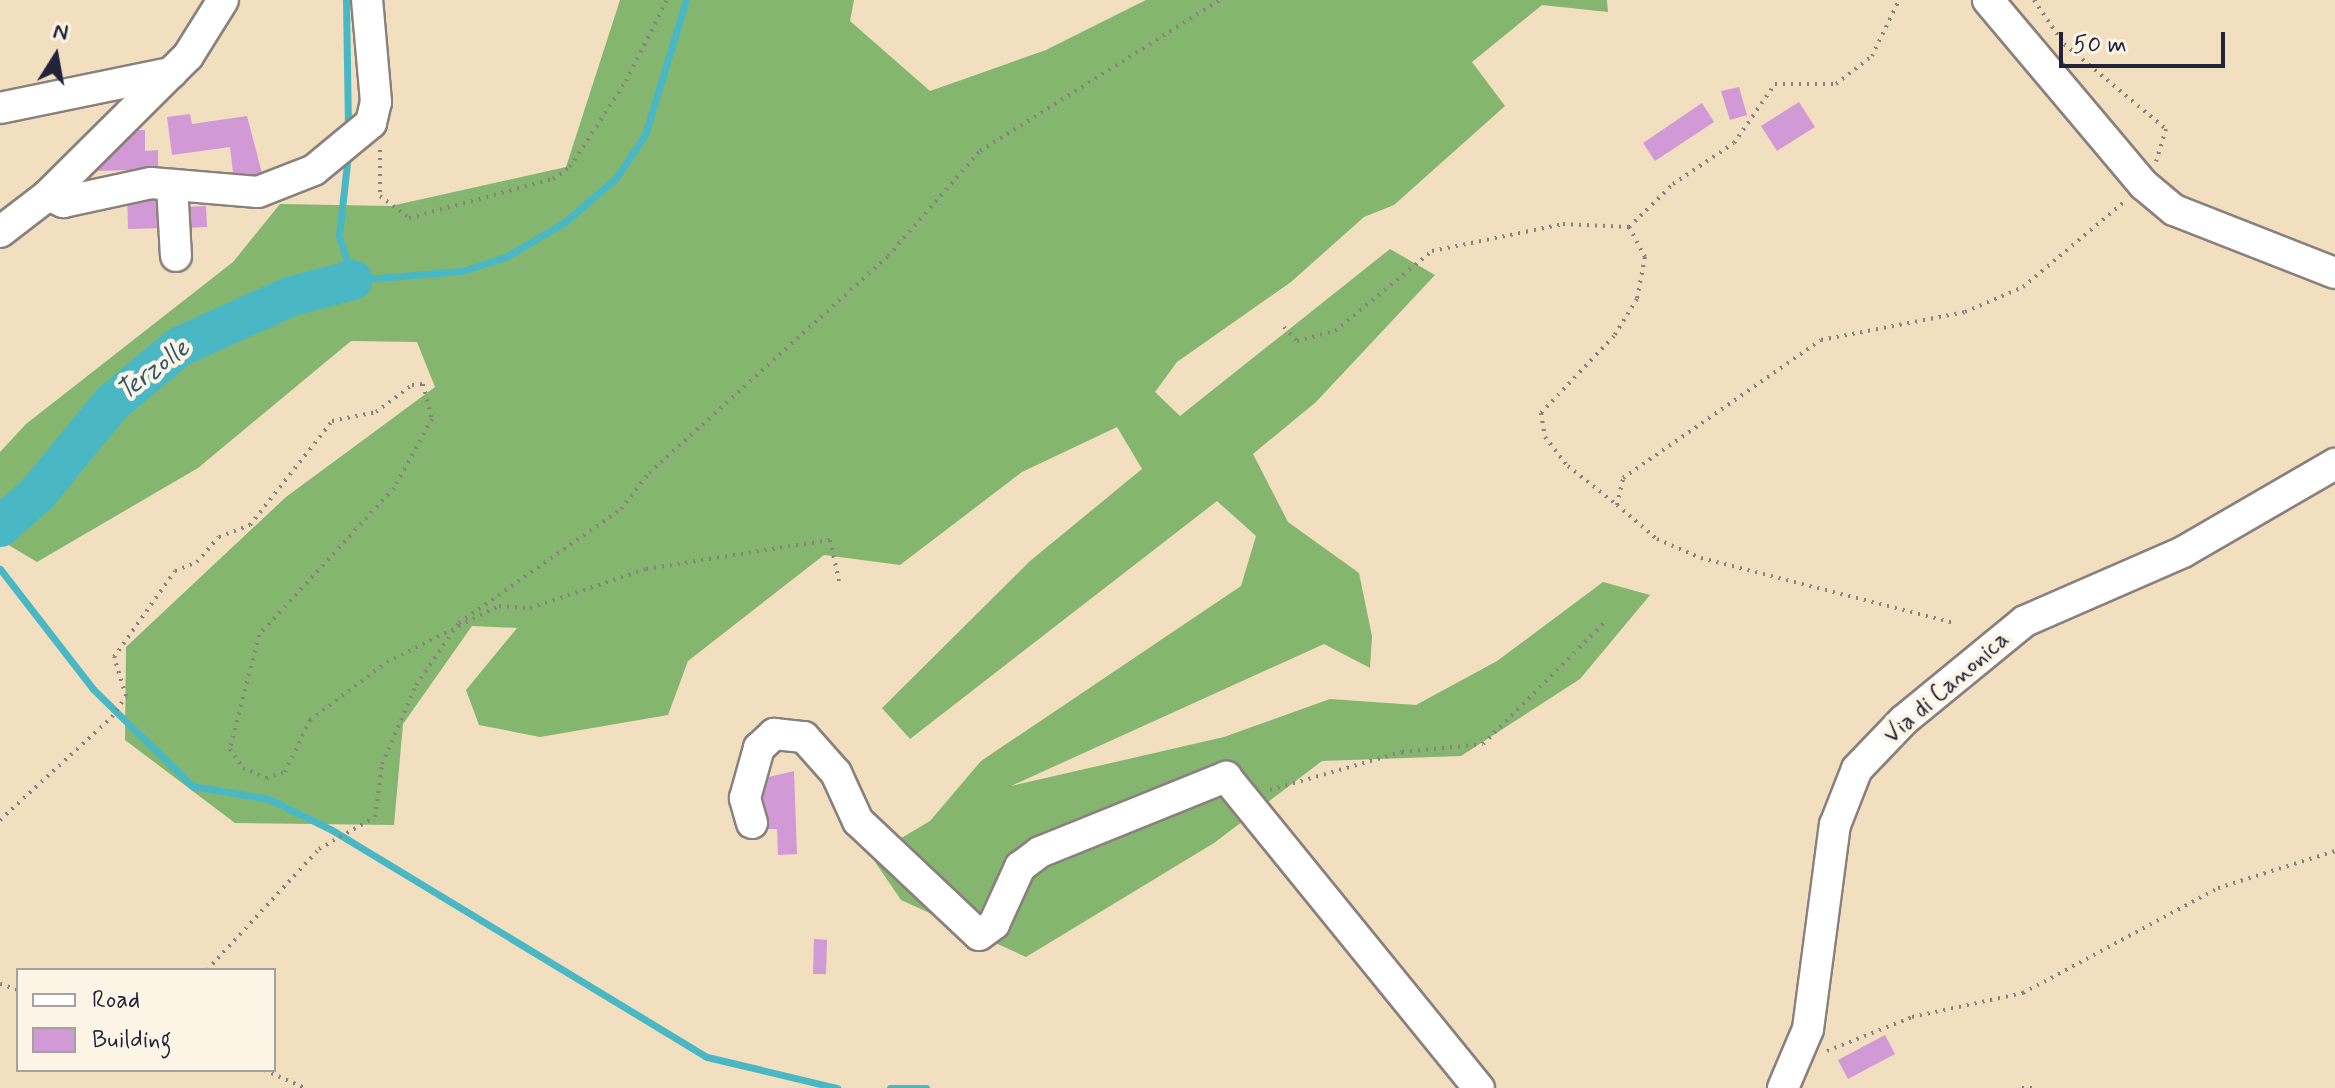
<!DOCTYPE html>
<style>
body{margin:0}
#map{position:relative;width:2335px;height:1088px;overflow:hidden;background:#f1dfc0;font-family:Mynerve,sans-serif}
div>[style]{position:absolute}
.forest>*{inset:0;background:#85b66f}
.stream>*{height:7px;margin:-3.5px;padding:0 3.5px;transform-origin:3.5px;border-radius:3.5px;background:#4ab8c4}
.river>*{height:40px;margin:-20px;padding:0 20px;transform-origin:20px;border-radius:20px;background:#4ab8c4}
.building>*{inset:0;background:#d19ad7}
.path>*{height:4px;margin-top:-2px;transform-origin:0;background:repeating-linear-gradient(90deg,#8a807e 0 2px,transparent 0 8px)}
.roads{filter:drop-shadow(2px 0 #8a807e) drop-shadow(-2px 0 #8a807e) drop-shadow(0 2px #8a807e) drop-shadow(0 -2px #8a807e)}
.minor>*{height:30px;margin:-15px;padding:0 15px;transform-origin:15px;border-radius:15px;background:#fff}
span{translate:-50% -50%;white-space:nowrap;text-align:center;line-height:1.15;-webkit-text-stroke:8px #fcf5e5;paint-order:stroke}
.street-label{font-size:24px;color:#22223b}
.water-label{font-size:26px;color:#30566b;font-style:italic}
.legend{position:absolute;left:16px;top:968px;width:260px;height:104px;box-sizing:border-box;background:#fcf5e5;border:2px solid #a5a1a1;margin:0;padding:10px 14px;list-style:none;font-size:24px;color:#22223b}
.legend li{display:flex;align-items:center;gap:16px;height:40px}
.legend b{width:40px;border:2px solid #a5a1a1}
.north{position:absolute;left:16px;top:16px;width:80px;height:80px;-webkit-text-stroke:6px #fcf5e5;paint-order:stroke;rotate:11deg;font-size:22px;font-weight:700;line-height:32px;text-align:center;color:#22223b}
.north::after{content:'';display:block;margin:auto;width:28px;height:36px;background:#22223b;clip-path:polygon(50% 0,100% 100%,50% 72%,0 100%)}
.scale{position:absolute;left:2059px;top:32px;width:166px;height:36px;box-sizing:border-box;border:4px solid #22223b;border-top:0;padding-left:10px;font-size:24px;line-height:28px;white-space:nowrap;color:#22223b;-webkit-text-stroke:6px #fcf5e5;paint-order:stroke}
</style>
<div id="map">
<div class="forest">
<div style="clip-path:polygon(620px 0,854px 0,850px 21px,930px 91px,1046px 50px,1146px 0,1607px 0,1608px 12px,1542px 5px,1472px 62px,1505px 106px,1394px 205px,1364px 217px,1291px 282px,1177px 362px,1155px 392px,1180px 416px,1390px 249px,1435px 275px,1316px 402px,1253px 454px,1288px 522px,1359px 573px,1372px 636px,1370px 668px,1324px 644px,1011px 786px,1224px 737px,1330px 699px,1416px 705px,1497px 661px,1603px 582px,1650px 595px,1580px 679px,1461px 756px,1322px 761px,1214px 843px,1026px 957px,901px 900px,871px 856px,930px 821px,981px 761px,1241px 586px,1256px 536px,1217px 501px,910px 739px,882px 708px,1030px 561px,1142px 469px,1117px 427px,1022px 472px,900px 565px,824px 555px,688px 661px,668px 715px,540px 737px,479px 725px,466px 690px,517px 628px,472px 626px,403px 724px,394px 825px,235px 823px,125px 740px,126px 647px,286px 497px,435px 387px,417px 342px,351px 341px,198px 468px,37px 562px,0 540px,0 452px,26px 424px,233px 262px,280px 204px,391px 206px,566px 167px)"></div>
</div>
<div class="stream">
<div style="left:346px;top:0;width:126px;rotate:89.1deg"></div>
<div style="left:348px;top:154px;width:82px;rotate:96.3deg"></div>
<div style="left:339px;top:236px;width:46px;rotate:72.3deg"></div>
<div style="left:353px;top:280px;width:109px;rotate:-4.7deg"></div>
<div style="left:462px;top:271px;width:46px;rotate:-17.7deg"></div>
<div style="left:506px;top:257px;width:69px;rotate:-30.7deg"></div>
<div style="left:565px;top:222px;width:67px;rotate:-40.8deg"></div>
<div style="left:616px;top:178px;width:52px;rotate:-56deg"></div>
<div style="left:645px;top:135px;width:141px;rotate:-73.1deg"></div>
<div style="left:0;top:569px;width:152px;rotate:52.2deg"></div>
<div style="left:93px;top:689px;width:139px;rotate:44.4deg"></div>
<div style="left:192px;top:786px;width:78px;rotate:9.6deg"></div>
<div style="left:269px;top:799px;width:70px;rotate:26.2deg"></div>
<div style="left:332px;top:830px;width:438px;rotate:31.2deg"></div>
<div style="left:707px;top:1057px;width:134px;rotate:13.4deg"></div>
<div style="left:890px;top:1088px;width:36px"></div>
</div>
<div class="river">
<div style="left:0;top:527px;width:51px;rotate:-41.8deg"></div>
<div style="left:38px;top:493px;width:117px;rotate:-50.6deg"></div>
<div style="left:112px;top:403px;width:87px;rotate:-39.9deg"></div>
<div style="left:179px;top:347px;width:121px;rotate:-24.4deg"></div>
<div style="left:289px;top:297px;width:66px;rotate:-14.9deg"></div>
</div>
<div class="building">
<div style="clip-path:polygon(1739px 87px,1747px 115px,1730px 120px,1721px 91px)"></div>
<div style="clip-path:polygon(1799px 102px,1815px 127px,1777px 151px,1761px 126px)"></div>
<div style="clip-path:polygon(1702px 103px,1714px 122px,1655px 161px,1643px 143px)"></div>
<div style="clip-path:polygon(190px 114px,192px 124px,247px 116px,262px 173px,234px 180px,230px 147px,172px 155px,167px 117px)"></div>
<div style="clip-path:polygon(115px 130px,145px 130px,145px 151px,158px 150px,158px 169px,99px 171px,88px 157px)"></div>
<div style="clip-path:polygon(163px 190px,165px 228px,128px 229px,127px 191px)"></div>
<div style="clip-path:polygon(206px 206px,207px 227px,185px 228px,185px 207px)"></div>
<div style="clip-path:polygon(794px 771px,797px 854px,778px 855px,777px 829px,756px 829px,755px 780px)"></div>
<div style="clip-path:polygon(814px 939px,827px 940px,826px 974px,813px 974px)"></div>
<div style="clip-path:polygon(1885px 1035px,1895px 1054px,1848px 1079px,1838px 1060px)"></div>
</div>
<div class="path">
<div style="left:2034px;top:0;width:53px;rotate:55.7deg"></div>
<div style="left:2064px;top:44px;width:133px;rotate:39.8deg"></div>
<div style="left:2166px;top:129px;width:34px;rotate:107deg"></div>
<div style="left:380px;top:150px;width:46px;rotate:90deg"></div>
<div style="left:380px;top:196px;width:36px;rotate:37deg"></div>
<div style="left:409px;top:218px;width:149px;rotate:-15.2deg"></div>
<div style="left:553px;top:179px;width:21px;rotate:-35deg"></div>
<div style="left:570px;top:167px;width:103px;rotate:-56.9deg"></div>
<div style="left:626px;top:81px;width:91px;rotate:-63.2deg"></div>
<div style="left:1629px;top:227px;width:34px;rotate:62deg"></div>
<div style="left:1645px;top:257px;width:43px;rotate:100.8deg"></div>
<div style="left:1637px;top:299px;width:44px;rotate:121.9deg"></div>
<div style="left:1614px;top:336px;width:106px;rotate:133.5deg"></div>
<div style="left:1541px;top:413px;width:24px;rotate:81deg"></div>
<div style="left:1545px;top:437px;width:37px;rotate:52deg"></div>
<div style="left:1568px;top:466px;width:63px;rotate:38.5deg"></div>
<div style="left:1617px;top:505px;width:28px;rotate:-77deg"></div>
<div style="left:1623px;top:478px;width:241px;rotate:-34.9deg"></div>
<div style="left:1821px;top:340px;width:147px;rotate:-11deg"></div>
<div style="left:1965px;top:312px;width:63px;rotate:-23.3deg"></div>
<div style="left:2023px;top:287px;width:132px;rotate:-40.1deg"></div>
<div style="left:1284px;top:327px;width:19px;rotate:47deg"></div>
<div style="left:1297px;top:341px;width:39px;rotate:-15deg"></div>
<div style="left:1335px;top:331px;width:126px;rotate:-39.5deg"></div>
<div style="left:1432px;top:251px;width:134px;rotate:-11.6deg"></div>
<div style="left:1563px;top:224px;width:66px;rotate:2.6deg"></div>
<div style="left:1629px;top:227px;width:62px;rotate:-44.3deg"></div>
<div style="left:1673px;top:184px;width:73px;rotate:-33.9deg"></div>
<div style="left:1734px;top:143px;width:72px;rotate:-55.2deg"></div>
<div style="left:1775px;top:84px;width:61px"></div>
<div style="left:1836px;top:84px;width:46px;rotate:-37.9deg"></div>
<div style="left:1872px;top:56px;width:62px;rotate:-64.3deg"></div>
<div style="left:1617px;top:505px;width:52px;rotate:40.4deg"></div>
<div style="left:1657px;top:539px;width:48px;rotate:23.4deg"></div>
<div style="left:1701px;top:558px;width:262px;rotate:14.4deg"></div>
<div style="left:1270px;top:790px;width:137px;rotate:-16.1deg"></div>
<div style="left:1402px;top:752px;width:81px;rotate:-5.6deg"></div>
<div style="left:1483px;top:744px;width:173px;rotate:-45deg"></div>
<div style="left:0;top:820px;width:152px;rotate:-42.6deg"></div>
<div style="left:112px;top:717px;width:25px;rotate:-56deg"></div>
<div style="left:126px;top:696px;width:41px;rotate:-107.1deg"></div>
<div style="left:114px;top:657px;width:105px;rotate:-54.7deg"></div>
<div style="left:175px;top:571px;width:24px;rotate:-22deg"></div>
<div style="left:197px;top:562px;width:33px;rotate:-49deg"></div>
<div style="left:219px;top:537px;width:33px;rotate:-21deg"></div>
<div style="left:250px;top:525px;width:132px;rotate:-51.7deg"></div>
<div style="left:332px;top:421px;width:45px;rotate:-11.6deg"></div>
<div style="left:376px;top:412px;width:45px;rotate:-36.9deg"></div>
<div style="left:412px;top:385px;width:11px;rotate:-5deg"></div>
<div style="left:423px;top:384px;width:36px;rotate:76deg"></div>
<div style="left:432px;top:419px;width:79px;rotate:118.8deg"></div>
<div style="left:394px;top:488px;width:200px;rotate:132.6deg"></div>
<div style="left:259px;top:635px;width:118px;rotate:104.3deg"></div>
<div style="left:230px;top:749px;width:23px;rotate:56deg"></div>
<div style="left:243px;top:768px;width:25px;rotate:23deg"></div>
<div style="left:266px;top:778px;width:20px;rotate:-18deg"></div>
<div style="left:285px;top:772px;width:58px;rotate:-64.3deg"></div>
<div style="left:310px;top:720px;width:96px;rotate:-37deg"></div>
<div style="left:387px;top:662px;width:125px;rotate:-26.6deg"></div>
<div style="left:499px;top:606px;width:31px;rotate:4deg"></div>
<div style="left:530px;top:608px;width:122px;rotate:-18.6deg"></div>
<div style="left:646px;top:569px;width:186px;rotate:-9deg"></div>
<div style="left:830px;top:540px;width:42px;rotate:77.6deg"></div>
<div style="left:207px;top:970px;width:165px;rotate:-47.2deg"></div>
<div style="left:319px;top:849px;width:64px;rotate:-29.7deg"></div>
<div style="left:375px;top:817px;width:53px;rotate:-82.5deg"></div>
<div style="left:382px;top:764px;width:86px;rotate:-66.7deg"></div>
<div style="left:416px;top:685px;width:75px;rotate:-55.3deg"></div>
<div style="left:459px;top:623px;width:198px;rotate:-35.1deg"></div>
<div style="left:621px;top:509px;width:46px;rotate:-52.1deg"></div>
<div style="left:649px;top:473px;width:323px;rotate:-42.2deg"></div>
<div style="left:888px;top:256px;width:140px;rotate:-48.8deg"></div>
<div style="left:980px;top:151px;width:284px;rotate:-32.2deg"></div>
<div style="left:0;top:984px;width:19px;rotate:18deg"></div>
<div style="left:1827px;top:1051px;width:92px;rotate:-21.8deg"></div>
<div style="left:1912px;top:1017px;width:114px;rotate:-12.2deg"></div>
<div style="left:2023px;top:993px;width:221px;rotate:-28.3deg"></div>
<div style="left:2218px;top:888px;width:123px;rotate:-17.5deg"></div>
<div style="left:264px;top:1070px;width:45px;rotate:23.7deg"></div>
<div style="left:2022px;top:1088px;width:10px"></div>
</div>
<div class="roads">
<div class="minor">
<div style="left:1988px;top:0;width:242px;rotate:49.9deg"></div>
<div style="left:2144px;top:185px;width:39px;rotate:40deg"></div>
<div style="left:2174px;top:210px;width:173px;rotate:21.4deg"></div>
<div style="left:0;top:108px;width:175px;rotate:-11.6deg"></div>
<div style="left:172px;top:185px;width:71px;rotate:86.8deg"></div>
<div style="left:48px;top:195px;width:17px;rotate:25deg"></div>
<div style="left:63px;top:202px;width:90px;rotate:-12.2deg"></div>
<div style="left:151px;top:183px;width:107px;rotate:4.8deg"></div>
<div style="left:258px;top:192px;width:60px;rotate:-21.4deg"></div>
<div style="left:314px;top:170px;width:74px;rotate:-39.5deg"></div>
<div style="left:371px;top:123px;width:22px;rotate:-77deg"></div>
<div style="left:376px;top:102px;width:102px;rotate:-95deg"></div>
<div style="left:0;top:232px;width:61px;rotate:-37.6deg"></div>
<div style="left:48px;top:195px;width:197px;rotate:-44.8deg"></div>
<div style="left:188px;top:56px;width:66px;rotate:-58deg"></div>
<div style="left:752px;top:823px;width:26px;rotate:-106deg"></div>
<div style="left:745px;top:798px;width:52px;rotate:-74.4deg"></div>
<div style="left:759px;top:748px;width:21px;rotate:-43deg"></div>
<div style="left:774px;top:734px;width:30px;rotate:6deg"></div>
<div style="left:804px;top:737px;width:48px;rotate:48.4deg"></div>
<div style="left:836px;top:773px;width:53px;rotate:65.4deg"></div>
<div style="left:858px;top:821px;width:166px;rotate:43.3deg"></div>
<div style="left:979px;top:935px;width:19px;rotate:-36deg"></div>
<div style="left:994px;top:924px;width:63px;rotate:-65.5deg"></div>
<div style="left:1020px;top:867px;width:25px;rotate:-37deg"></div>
<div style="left:1040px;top:852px;width:201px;rotate:-22deg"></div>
<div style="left:1226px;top:777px;width:401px;rotate:50.9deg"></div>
<div style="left:1783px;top:1088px;width:64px;rotate:-67deg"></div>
<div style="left:1808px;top:1029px;width:206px;rotate:-82.5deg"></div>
<div style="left:1835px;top:825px;width:60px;rotate:-68.6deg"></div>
<div style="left:1857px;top:769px;width:68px;rotate:-46.2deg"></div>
<div style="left:1904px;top:720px;width:156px;rotate:-39.3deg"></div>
<div style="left:2025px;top:621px;width:172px;rotate:-23.6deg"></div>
<div style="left:2183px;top:552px;width:176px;rotate:-30.1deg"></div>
</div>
</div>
<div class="street-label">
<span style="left:1947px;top:688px;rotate:-41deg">Via di Canonica</span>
</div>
<div class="water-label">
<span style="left:154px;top:371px;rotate:-37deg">Terzolle</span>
</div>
<ul class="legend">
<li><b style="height:10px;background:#fff"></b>Road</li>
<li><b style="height:22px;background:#d19ad7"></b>Building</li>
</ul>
<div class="north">N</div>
<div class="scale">50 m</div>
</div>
